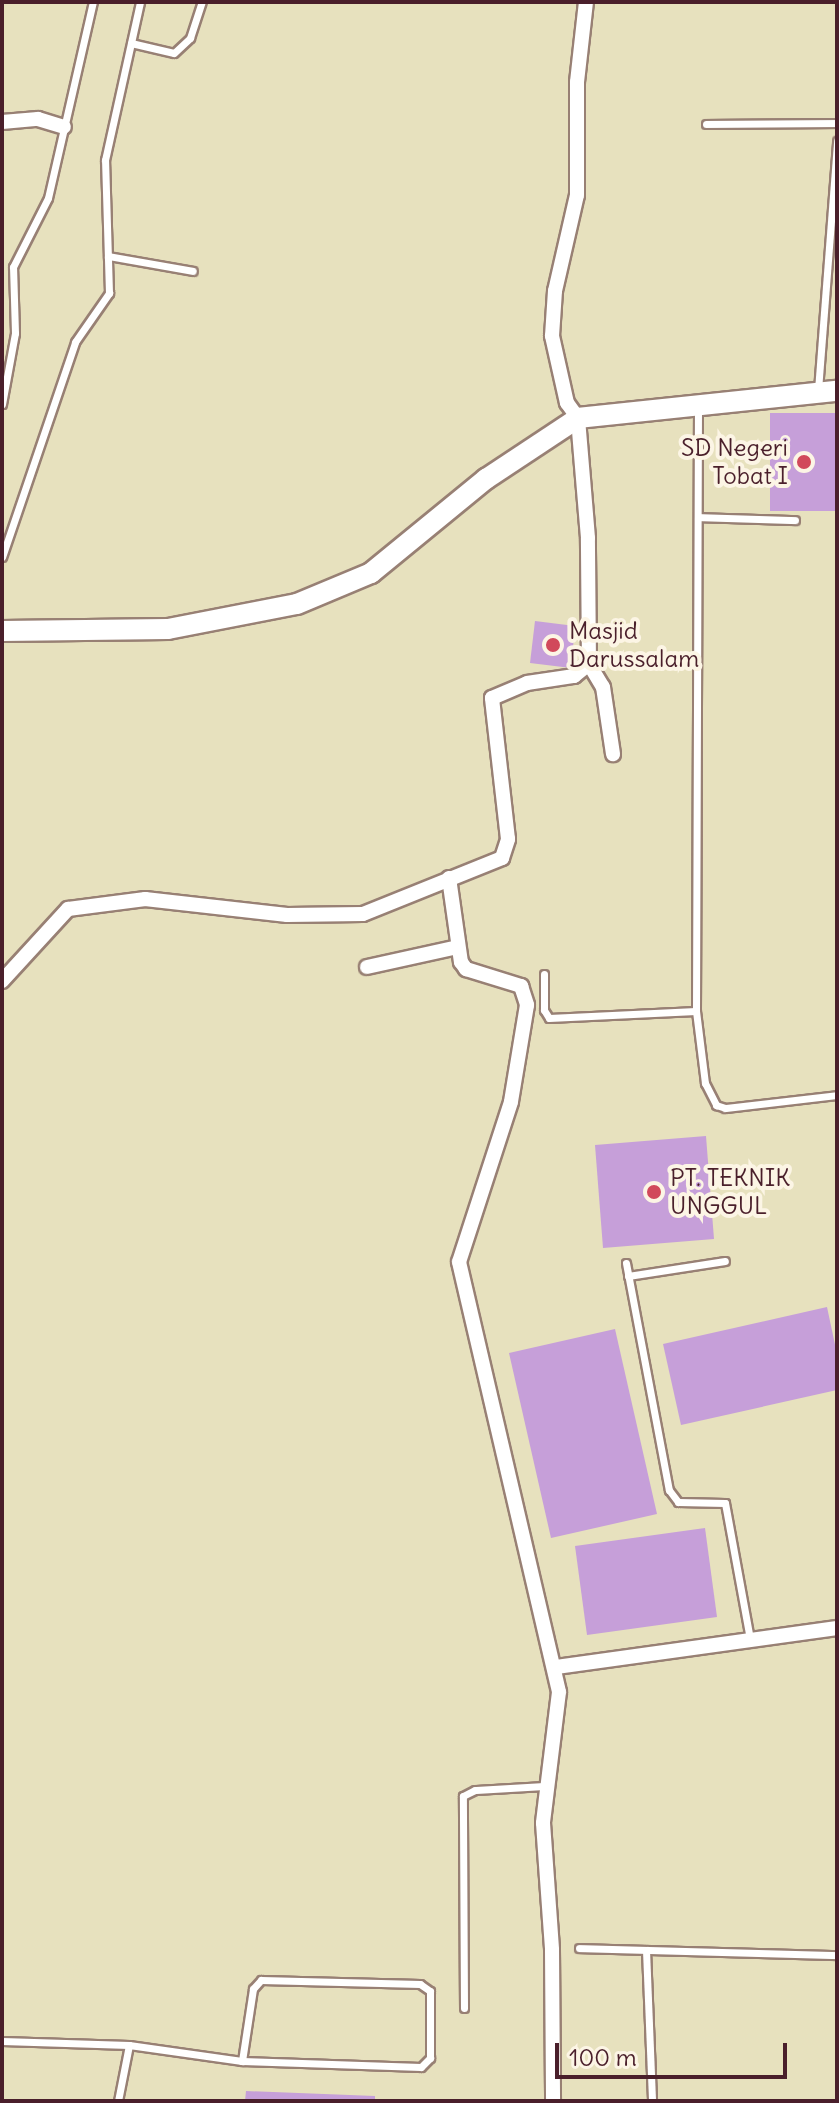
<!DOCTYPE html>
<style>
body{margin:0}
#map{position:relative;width:839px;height:2103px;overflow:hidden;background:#e7e1be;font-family:Delius,sans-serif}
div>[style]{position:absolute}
.building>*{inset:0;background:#c69fd9}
.roads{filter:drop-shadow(2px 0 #988074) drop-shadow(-2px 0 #988074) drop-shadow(0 2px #988074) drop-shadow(0 -2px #988074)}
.lane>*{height:7px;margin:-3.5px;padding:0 3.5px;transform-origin:3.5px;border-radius:3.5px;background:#fff}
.street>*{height:14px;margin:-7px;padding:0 7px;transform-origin:7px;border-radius:7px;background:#fff}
.secondary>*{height:20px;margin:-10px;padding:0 10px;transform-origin:10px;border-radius:10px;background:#fff}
.dots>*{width:22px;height:22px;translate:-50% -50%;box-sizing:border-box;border:4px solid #fcf5e5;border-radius:50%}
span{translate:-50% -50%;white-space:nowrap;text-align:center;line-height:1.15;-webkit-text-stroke:8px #fcf5e5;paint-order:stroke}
.poi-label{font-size:24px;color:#4a1f2b}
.right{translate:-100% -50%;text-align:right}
.left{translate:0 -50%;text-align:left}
.frame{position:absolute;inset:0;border:4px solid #4a1f2b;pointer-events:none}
.scale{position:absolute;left:555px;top:2043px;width:232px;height:36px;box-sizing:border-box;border:4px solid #4a1f2b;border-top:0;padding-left:10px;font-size:24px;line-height:28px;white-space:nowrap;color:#4a1f2b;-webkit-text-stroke:6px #fcf5e5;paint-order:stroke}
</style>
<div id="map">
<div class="building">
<div style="clip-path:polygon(770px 413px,837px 413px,837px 511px,770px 511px)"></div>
<div style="clip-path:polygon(535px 621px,575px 626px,571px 668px,530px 663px)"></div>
<div style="clip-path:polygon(706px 1136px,714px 1239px,603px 1248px,595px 1145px)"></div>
<div style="clip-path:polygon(827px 1307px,837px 1354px,837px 1390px,681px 1425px,663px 1344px)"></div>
<div style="clip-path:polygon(615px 1329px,657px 1514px,551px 1538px,509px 1353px)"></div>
<div style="clip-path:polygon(705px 1528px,717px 1617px,587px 1635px,575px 1546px)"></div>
<div style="clip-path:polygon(246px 2091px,375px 2096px,375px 2101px,245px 2101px)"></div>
</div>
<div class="roads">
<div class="lane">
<div style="left:131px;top:43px;width:44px;rotate:13.1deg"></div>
<div style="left:174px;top:53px;width:22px;rotate:-43deg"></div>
<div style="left:190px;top:38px;width:38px;rotate:-72deg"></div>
<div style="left:706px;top:124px;width:131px;rotate:-0.4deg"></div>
<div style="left:108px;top:256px;width:86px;rotate:10deg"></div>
<div style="left:818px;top:390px;width:250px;rotate:-85.6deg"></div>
<div style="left:2px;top:404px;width:72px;rotate:-79.6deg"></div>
<div style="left:15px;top:333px;width:66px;rotate:-91.7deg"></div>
<div style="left:13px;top:267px;width:77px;rotate:-63.1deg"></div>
<div style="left:48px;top:198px;width:201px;rotate:-77.1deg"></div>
<div style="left:698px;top:406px;width:605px;rotate:90.19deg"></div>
<div style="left:696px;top:1011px;width:73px;rotate:82.9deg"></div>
<div style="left:705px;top:1083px;width:25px;rotate:63deg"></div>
<div style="left:716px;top:1105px;width:9px;rotate:18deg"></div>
<div style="left:725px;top:1108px;width:113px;rotate:-6.6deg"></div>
<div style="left:698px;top:517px;width:97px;rotate:1.8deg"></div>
<div style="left:2px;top:557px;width:227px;rotate:-71.2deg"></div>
<div style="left:75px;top:342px;width:60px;rotate:-55.2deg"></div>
<div style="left:109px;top:293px;width:133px;rotate:-91.7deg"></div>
<div style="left:105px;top:160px;width:162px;rotate:-77.5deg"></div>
<div style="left:544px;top:974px;width:36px;rotate:90deg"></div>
<div style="left:544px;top:1010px;width:9px;rotate:58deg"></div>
<div style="left:549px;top:1018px;width:147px;rotate:-2.7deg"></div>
<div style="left:626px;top:1263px;width:231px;rotate:79.3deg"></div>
<div style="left:669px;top:1490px;width:15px;rotate:53deg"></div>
<div style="left:678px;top:1502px;width:47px;rotate:1.2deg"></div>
<div style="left:725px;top:1503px;width:138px;rotate:79.6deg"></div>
<div style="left:628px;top:1276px;width:98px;rotate:-8.8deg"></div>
<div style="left:579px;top:1948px;width:258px;rotate:1.6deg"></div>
<div style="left:646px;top:1950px;width:151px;rotate:87.7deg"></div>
<div style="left:464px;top:2008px;width:212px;rotate:-90.3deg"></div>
<div style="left:463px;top:1796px;width:13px;rotate:-27deg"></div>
<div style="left:475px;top:1790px;width:70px;rotate:-3.3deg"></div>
<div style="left:2px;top:2041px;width:127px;rotate:1.8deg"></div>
<div style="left:129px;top:2045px;width:57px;rotate:101.1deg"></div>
<div style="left:129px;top:2045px;width:114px;rotate:8.1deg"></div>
<div style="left:242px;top:2061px;width:179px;rotate:1.9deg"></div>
<div style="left:421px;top:2067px;width:13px;rotate:-45deg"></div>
<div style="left:430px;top:2058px;width:67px;rotate:-90deg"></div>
<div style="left:430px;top:1991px;width:12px;rotate:-145deg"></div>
<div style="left:420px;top:1984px;width:159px;rotate:-178.6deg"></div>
<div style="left:261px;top:1980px;width:12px;rotate:132deg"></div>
<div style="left:253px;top:1989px;width:73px;rotate:98.7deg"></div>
</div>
<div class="street">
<div style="left:2px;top:122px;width:36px;rotate:-5deg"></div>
<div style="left:38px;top:119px;width:27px;rotate:17deg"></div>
<div style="left:589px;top:664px;width:27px;rotate:59deg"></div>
<div style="left:603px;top:687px;width:68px;rotate:81.5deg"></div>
<div style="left:449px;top:878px;width:85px;rotate:81.9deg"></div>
<div style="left:461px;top:962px;width:9px;rotate:54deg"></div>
<div style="left:466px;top:969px;width:58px;rotate:17.2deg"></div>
<div style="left:521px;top:986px;width:20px;rotate:72deg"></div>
<div style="left:527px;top:1005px;width:98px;rotate:99.4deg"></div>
<div style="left:511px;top:1102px;width:168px;rotate:108deg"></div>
<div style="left:459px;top:1262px;width:441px;rotate:76.9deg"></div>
<div style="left:559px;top:1692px;width:132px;rotate:97deg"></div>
<div style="left:543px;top:1823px;width:127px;rotate:85.9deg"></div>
<div style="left:552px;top:1950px;width:151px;rotate:89.6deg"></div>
<div style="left:367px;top:967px;width:93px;rotate:-12.4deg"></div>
<div style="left:2px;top:981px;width:98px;rotate:-47.5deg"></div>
<div style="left:68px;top:909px;width:78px;rotate:-7.4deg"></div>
<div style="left:145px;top:899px;width:143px;rotate:6.4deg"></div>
<div style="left:287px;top:915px;width:76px;rotate:-0.8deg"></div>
<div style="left:363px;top:914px;width:150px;rotate:-21.9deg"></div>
<div style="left:502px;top:858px;width:20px;rotate:-72deg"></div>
<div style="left:508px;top:839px;width:142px;rotate:-96.5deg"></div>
<div style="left:492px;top:698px;width:38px;rotate:-23deg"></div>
<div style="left:527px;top:683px;width:48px;rotate:-8.5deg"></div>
<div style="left:574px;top:676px;width:19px;rotate:-39deg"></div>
<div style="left:589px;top:664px;width:126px;rotate:-90.5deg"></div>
<div style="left:588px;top:538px;width:120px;rotate:-94.8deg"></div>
<div style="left:578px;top:418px;width:19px;rotate:-126deg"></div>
<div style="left:567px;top:403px;width:69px;rotate:-102.6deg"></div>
<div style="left:552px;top:336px;width:45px;rotate:-86.2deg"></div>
<div style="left:555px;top:291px;width:98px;rotate:-77.1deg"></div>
<div style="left:577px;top:195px;width:113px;rotate:-90deg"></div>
<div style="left:577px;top:82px;width:81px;rotate:-83.6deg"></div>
<div style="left:556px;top:1667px;width:284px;rotate:-7.9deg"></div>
</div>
<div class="secondary">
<div style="left:2px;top:631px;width:166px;rotate:-0.7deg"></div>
<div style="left:168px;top:629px;width:131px;rotate:-11deg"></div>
<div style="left:297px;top:604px;width:80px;rotate:-22.7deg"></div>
<div style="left:371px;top:573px;width:149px;rotate:-39.3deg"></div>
<div style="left:486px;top:479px;width:110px;rotate:-33.5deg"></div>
<div style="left:578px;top:418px;width:260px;rotate:-6deg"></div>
</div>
</div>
<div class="dots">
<div style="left:804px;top:462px;background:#d1495b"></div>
<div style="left:553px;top:645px;background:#d1495b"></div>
<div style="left:654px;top:1192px;background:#d1495b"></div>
</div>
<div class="poi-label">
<span class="right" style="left:788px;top:462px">SD Negeri<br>Tobat I</span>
<span class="left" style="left:569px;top:645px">Masjid<br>Darussalam</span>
<span class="left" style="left:670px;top:1192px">PT. TEKNIK<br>UNGGUL</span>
</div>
<div class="frame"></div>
<div class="scale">100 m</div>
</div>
